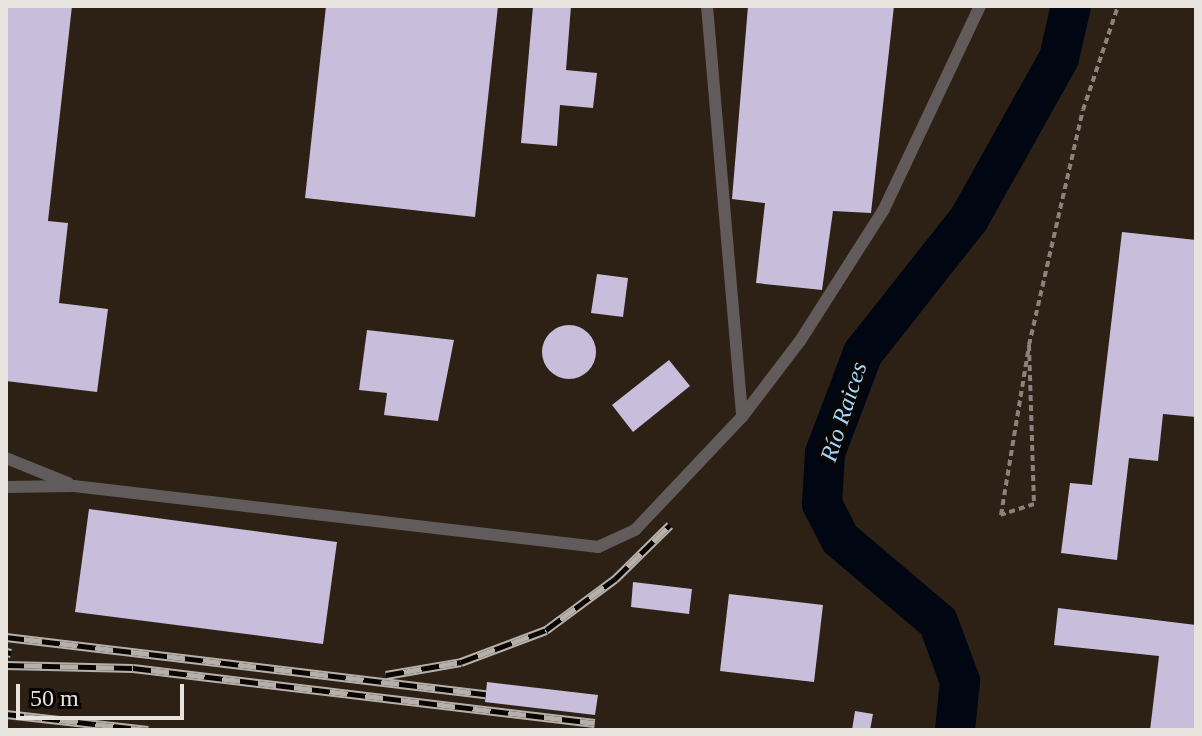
<!DOCTYPE html>
<meta charset="utf-8">
<style>
body{margin:0}
#map{position:relative;width:1202px;height:736px;overflow:hidden;background:#211912;font-family:"Times New Roman",serif}
div>[style]{position:absolute}
.built>*{inset:0;background:#2d2015}
.river>*{height:40px;margin:-20px;padding:0 20px;transform-origin:20px;border-radius:20px;background:#000612}
.building>*{inset:0;background:#c8bddb}
.round{border-radius:50%}
.path>*{height:4px;margin-top:-2px;transform-origin:0;background:repeating-linear-gradient(90deg,#8a837d 0 6px,transparent 0 10px)}
.lane>*{height:12px;margin:-6px;padding:0 6px;transform-origin:6px;border-radius:6px;background:#615b5b}
.rail>*{height:9px;margin-top:-4.5px;transform-origin:0;background:repeating-linear-gradient(90deg,#080503 0 18px,#b6b0aa 0 36px);box-sizing:border-box;border-block:2px solid #b6b0aa}
span{translate:-50% -50%;white-space:nowrap;text-align:center;line-height:1.15;-webkit-text-stroke:8px #080503;paint-order:stroke}
.water-label{font-size:24px;color:#a2d9fc;font-style:italic}
.frame{position:absolute;inset:0;border:8px solid #e9e3de;pointer-events:none}
.scale{position:absolute;left:16px;top:684px;width:168px;height:36px;box-sizing:border-box;border:4px solid #e9e3de;border-top:0;padding-left:10px;font-size:24px;line-height:28px;white-space:nowrap;color:#e9e3de;-webkit-text-stroke:6px #080503;paint-order:stroke}
</style>
<div id="map">
<div class="built">
<div style="clip-path:polygon(6px 6px,1196px 6px,1196px 730px,6px 730px)"></div>
</div>
<div class="river">
<div style="left:955px;top:730px;width:49px;rotate:-84.2deg"></div>
<div style="left:960px;top:681px;width:63px;rotate:-110.4deg"></div>
<div style="left:938px;top:622px;width:128px;rotate:-139.7deg"></div>
<div style="left:840px;top:539px;width:39px;rotate:-117deg"></div>
<div style="left:822px;top:504px;width:51px;rotate:-86.6deg"></div>
<div style="left:825px;top:453px;width:107px;rotate:-69.2deg"></div>
<div style="left:863px;top:353px;width:171px;rotate:-51.7deg"></div>
<div style="left:969px;top:219px;width:184px;rotate:-60.8deg"></div>
<div style="left:1059px;top:58px;width:53px;rotate:-77deg"></div>
</div>
<div class="building">
<div style="clip-path:polygon(6px 6px,72px 6px,48px 221px,68px 223px,59px 303px,108px 309px,97px 392px,6px 381px)"></div>
<div style="clip-path:polygon(326px 6px,498px 6px,475px 217px,305px 198px)"></div>
<div style="clip-path:polygon(533px 6px,571px 6px,566px 70px,597px 73px,593px 108px,560px 105px,557px 146px,521px 143px)"></div>
<div style="clip-path:polygon(748px 6px,894px 6px,871px 213px,833px 211px,822px 290px,756px 283px,765px 203px,732px 199px)"></div>
<div style="clip-path:polygon(1122px 232px,1196px 240px,1196px 417px,1163px 414px,1158px 461px,1129px 458px,1117px 560px,1061px 553px,1070px 483px,1092px 485px)"></div>
<div style="clip-path:polygon(597px 274px,628px 278px,623px 317px,591px 313px)"></div>
<div class="round" style="left:542px;top:325px;width:54px;height:54px"></div>
<div style="clip-path:polygon(367px 330px,454px 340px,438px 421px,384px 415px,387px 393px,359px 390px)"></div>
<div style="clip-path:polygon(669px 360px,690px 386px,633px 432px,612px 405px)"></div>
<div style="clip-path:polygon(89px 509px,337px 542px,323px 644px,75px 612px)"></div>
<div style="clip-path:polygon(633px 582px,692px 589px,689px 614px,631px 607px)"></div>
<div style="clip-path:polygon(729px 594px,823px 605px,814px 682px,720px 671px)"></div>
<div style="clip-path:polygon(1058px 608px,1196px 625px,1196px 730px,1150px 730px,1159px 656px,1054px 645px)"></div>
<div style="clip-path:polygon(487px 682px,598px 695px,595px 715px,485px 702px)"></div>
<div style="clip-path:polygon(855px 711px,873px 714px,870px 730px,852px 730px)"></div>
</div>
<div class="path">
<div style="left:1029px;top:345px;width:159px;rotate:88.2deg"></div>
<div style="left:1034px;top:504px;width:35px;rotate:162deg"></div>
<div style="left:1001px;top:515px;width:172px;rotate:-80.6deg"></div>
<div style="left:1029px;top:345px;width:241px;rotate:-77.1deg"></div>
<div style="left:1083px;top:110px;width:110px;rotate:-71.4deg"></div>
</div>
<div class="lane">
<div style="left:707px;top:6px;width:412px;rotate:85.1deg"></div>
<div style="left:6px;top:458px;width:67px;rotate:22deg"></div>
<div style="left:6px;top:487px;width:68px;rotate:-0.8deg"></div>
<div style="left:74px;top:486px;width:528px;rotate:6.64deg"></div>
<div style="left:598px;top:547px;width:41px;rotate:-24.7deg"></div>
<div style="left:635px;top:530px;width:156px;rotate:-46.6deg"></div>
<div style="left:742px;top:417px;width:96px;rotate:-52.7deg"></div>
<div style="left:800px;top:341px;width:156px;rotate:-57.5deg"></div>
<div style="left:884px;top:209px;width:225px;rotate:-64.7deg"></div>
</div>
<div class="rail">
<div style="left:6px;top:637px;width:483px;rotate:6.8deg"></div>
<div style="left:6px;top:652px;width:5px;rotate:11deg"></div>
<div style="left:6px;top:665px;width:127px;rotate:1.4deg"></div>
<div style="left:133px;top:668px;width:465px;rotate:6.8deg"></div>
<div style="left:386px;top:675px;width:76px;rotate:-9.8deg"></div>
<div style="left:461px;top:662px;width:91px;rotate:-20.6deg"></div>
<div style="left:546px;top:630px;width:86px;rotate:-36.5deg"></div>
<div style="left:615px;top:579px;width:77px;rotate:-44.5deg"></div>
<div style="left:6px;top:714px;width:143px;rotate:6.4deg"></div>
</div>
<div class="water-label">
<span style="left:844px;top:412px;rotate:-72deg">Río Raices</span>
</div>
<div class="frame"></div>
<div class="scale">50 m</div>
</div>
